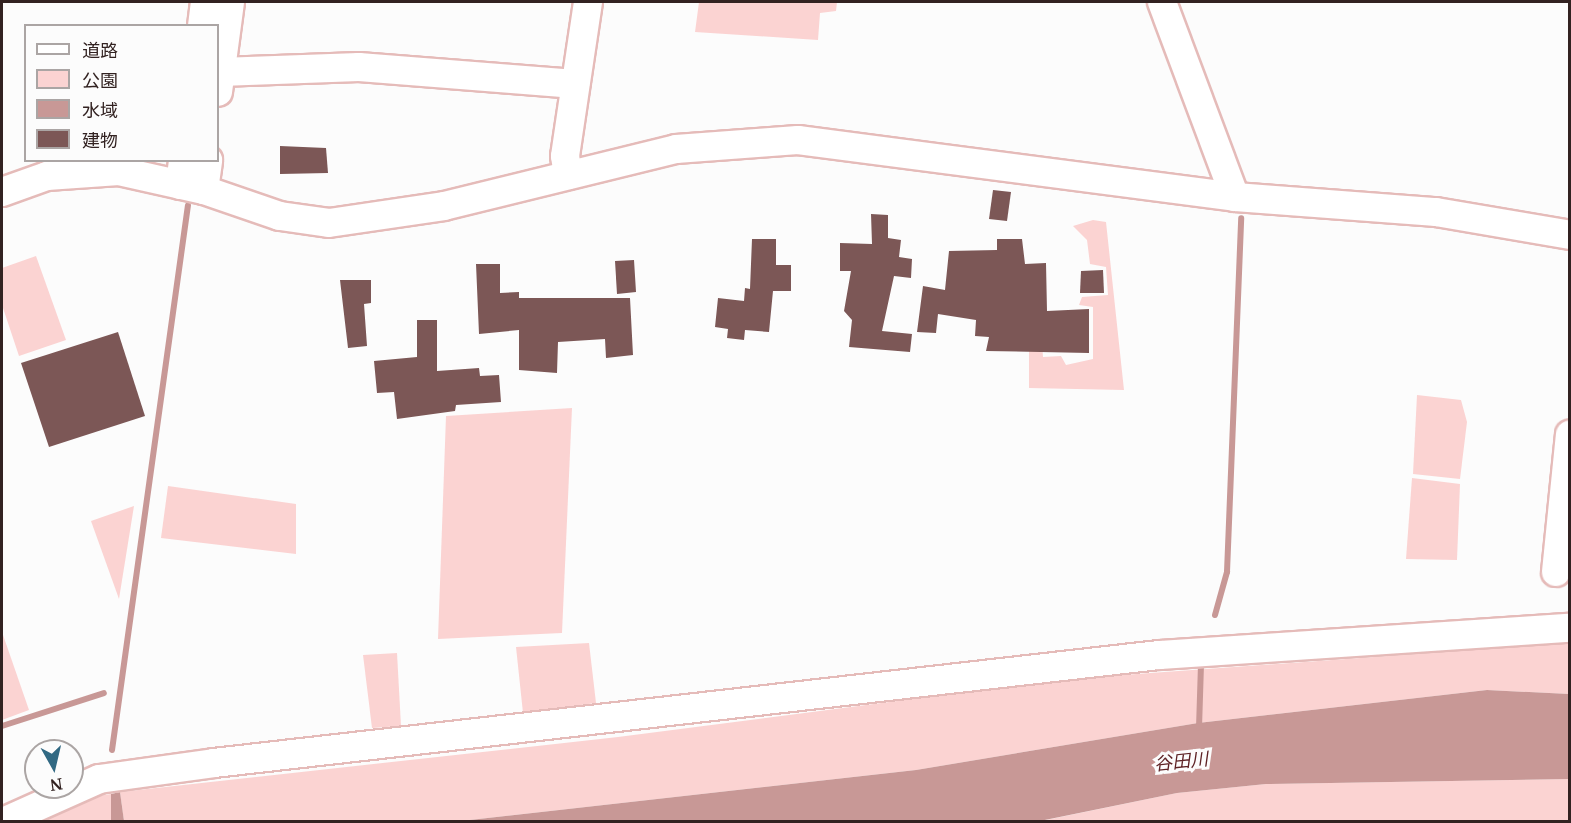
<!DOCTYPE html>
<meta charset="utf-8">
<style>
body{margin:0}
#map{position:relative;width:1571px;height:823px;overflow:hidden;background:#fcfcfc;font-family:"Noto Serif","Noto Sans JP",serif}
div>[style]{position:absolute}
.green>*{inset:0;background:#fbd3d2}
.water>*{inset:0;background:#c89896}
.stream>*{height:6px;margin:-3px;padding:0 3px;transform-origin:3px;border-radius:3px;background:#c89896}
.building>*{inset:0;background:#7c5756}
.roads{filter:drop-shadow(2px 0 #e5bbb9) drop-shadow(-2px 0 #e5bbb9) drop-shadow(0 2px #e5bbb9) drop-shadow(0 -2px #e5bbb9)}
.minor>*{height:28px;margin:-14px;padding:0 14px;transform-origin:14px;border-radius:14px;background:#fff}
span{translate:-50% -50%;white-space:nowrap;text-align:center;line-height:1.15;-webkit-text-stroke:6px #fcfcfc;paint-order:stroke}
.water-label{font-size:18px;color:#5e2225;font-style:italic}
.frame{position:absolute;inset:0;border:3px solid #322221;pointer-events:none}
.legend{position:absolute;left:24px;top:24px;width:195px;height:138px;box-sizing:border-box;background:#fcfcfc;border:2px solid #aba5a4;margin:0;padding:8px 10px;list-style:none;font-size:18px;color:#322221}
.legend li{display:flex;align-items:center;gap:12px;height:30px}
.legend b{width:30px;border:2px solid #aba5a4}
.north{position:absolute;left:24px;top:739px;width:60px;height:60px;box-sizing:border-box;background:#fcfcfc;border:2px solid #aba5a4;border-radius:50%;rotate:172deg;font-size:16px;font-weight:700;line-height:24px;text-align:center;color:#322221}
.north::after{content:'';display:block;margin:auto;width:21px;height:27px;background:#316983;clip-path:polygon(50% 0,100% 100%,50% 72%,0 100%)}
</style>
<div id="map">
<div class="green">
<div style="clip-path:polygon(699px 2px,837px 2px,836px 11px,820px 13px,818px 40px,695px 32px)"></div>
<div style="clip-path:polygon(1093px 220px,1106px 222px,1124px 390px,1029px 388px,1029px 319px,1040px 318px,1043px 357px,1061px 356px,1066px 365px,1093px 359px,1093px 307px,1079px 305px,1082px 297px,1108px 295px,1106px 267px,1090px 264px,1087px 240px,1073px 226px)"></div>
<div style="clip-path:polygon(36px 256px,66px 340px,19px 356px,2px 305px,2px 268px)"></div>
<div style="clip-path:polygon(1417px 395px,1461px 400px,1467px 422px,1460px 479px,1413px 474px)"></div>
<div style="clip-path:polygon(572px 408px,562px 633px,438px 639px,446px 416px)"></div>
<div style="clip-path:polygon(1412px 478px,1460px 484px,1457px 560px,1406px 559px)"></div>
<div style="clip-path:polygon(168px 486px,296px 504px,296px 554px,161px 538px)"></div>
<div style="clip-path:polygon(134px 506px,119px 599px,91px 521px)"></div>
<div style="clip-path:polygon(2px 632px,29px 710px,2px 720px)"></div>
<div style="clip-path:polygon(589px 643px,596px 703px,523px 713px,516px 647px)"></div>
<div style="clip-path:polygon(1569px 643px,1569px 694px,1487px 690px,1198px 723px,916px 770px,461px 821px,124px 821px,120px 792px,618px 737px,1067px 679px)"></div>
<div style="clip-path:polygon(397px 653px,401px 726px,372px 728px,363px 655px)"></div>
<div style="clip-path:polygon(1569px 779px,1569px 821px,1036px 822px,1177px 793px,1266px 784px)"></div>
<div style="clip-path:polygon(111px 794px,111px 821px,11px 822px,50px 803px)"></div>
</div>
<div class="water">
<div style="clip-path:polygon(1487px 690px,1569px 694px,1569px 779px,1266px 784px,1177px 793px,1035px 822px,461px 821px,916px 770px,1198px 723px)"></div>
<div style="clip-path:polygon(120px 792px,124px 821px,111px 821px,111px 794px)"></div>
</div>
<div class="stream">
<div style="left:1215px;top:615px;width:45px;rotate:-74.4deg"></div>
<div style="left:1227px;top:572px;width:354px;rotate:-87.7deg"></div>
<div style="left:2px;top:726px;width:107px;rotate:-17.9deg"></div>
<div style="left:1199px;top:728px;width:62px;rotate:-88.2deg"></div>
<div style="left:112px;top:750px;width:550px;rotate:-82.06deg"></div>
</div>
<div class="building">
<div style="clip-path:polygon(280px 146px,326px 148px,328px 173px,280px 174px)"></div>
<div style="clip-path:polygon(993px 190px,1011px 192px,1007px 221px,989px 219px)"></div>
<div style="clip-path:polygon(871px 214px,888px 215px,888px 238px,901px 240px,899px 257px,912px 259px,911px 278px,894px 276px,882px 331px,912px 334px,910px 352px,849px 347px,852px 320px,844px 311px,851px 271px,840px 271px,840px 243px,872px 244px)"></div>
<div style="clip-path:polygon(752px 239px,776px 239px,776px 265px,791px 265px,791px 291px,773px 291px,769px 332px,745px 330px,744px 340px,727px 338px,728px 329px,715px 327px,718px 298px,744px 301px,745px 288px,750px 289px)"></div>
<div style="clip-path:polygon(997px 239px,1022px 239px,1025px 264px,1046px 263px,1047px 311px,1089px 309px,1089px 353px,986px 351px,989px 337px,975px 336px,976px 320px,938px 314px,936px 333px,917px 332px,923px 286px,945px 290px,949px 251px,997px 250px)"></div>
<div style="clip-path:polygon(634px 260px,636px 292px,617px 294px,615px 261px)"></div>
<div style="clip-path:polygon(476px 264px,500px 264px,500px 293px,519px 292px,519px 298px,630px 298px,633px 355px,606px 358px,605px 339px,558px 342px,557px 373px,519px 370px,519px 330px,479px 334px)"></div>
<div style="clip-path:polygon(1103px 270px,1104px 293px,1080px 293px,1081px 271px)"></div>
<div style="clip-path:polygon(340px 280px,371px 280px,371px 303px,364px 304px,367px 346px,348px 348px)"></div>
<div style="clip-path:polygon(417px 320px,437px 320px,437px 371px,479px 368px,480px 376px,499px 375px,501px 402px,456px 405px,455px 411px,397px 419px,394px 392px,377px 393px,374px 361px,417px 357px)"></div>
<div style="clip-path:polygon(118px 332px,145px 416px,49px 447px,21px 363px)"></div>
</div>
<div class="roads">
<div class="minor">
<div style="left:1162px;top:2px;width:208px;rotate:69.5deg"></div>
<div style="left:202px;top:26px;width:24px;rotate:-83deg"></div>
<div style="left:220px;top:72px;width:139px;rotate:-2.1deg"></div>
<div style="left:359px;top:67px;width:217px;rotate:4.5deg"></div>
<div style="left:218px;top:92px;width:91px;rotate:-82.4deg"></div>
<div style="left:568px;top:175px;width:19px;rotate:-99deg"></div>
<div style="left:565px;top:156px;width:156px;rotate:-81.5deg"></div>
<div style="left:180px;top:185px;width:25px;rotate:-83deg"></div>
<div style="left:204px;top:190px;width:30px;rotate:-82deg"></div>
<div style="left:2px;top:192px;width:48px;rotate:-19.6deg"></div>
<div style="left:47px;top:176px;width:72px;rotate:-4deg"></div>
<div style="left:119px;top:171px;width:87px;rotate:12.6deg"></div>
<div style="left:204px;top:190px;width:80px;rotate:18.9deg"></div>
<div style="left:280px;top:216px;width:49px;rotate:8.1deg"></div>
<div style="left:329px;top:223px;width:116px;rotate:-8.4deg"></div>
<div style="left:444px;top:206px;width:239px;rotate:-13.8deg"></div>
<div style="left:676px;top:149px;width:122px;rotate:-4.2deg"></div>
<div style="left:798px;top:140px;width:441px;rotate:7.4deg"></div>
<div style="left:1235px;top:197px;width:202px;rotate:4.3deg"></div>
<div style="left:1436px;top:212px;width:136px;rotate:9.7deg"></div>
<div style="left:1556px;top:572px;width:138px;rotate:-84.2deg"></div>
<div style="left:3px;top:822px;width:105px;rotate:-24.1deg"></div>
<div style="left:99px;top:779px;width:116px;rotate:-7.9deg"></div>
<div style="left:214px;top:763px;width:951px;rotate:-6.52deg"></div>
<div style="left:1159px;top:655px;width:412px;rotate:-3.8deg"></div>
</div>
</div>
<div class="water-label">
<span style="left:1181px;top:761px;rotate:-6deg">谷田川</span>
</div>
<div class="frame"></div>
<ul class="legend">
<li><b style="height:8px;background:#fff"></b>道路</li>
<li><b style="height:16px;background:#fbd3d2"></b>公園</li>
<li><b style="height:16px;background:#c89896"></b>水域</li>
<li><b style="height:16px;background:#7c5756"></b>建物</li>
</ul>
<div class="north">N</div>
</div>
